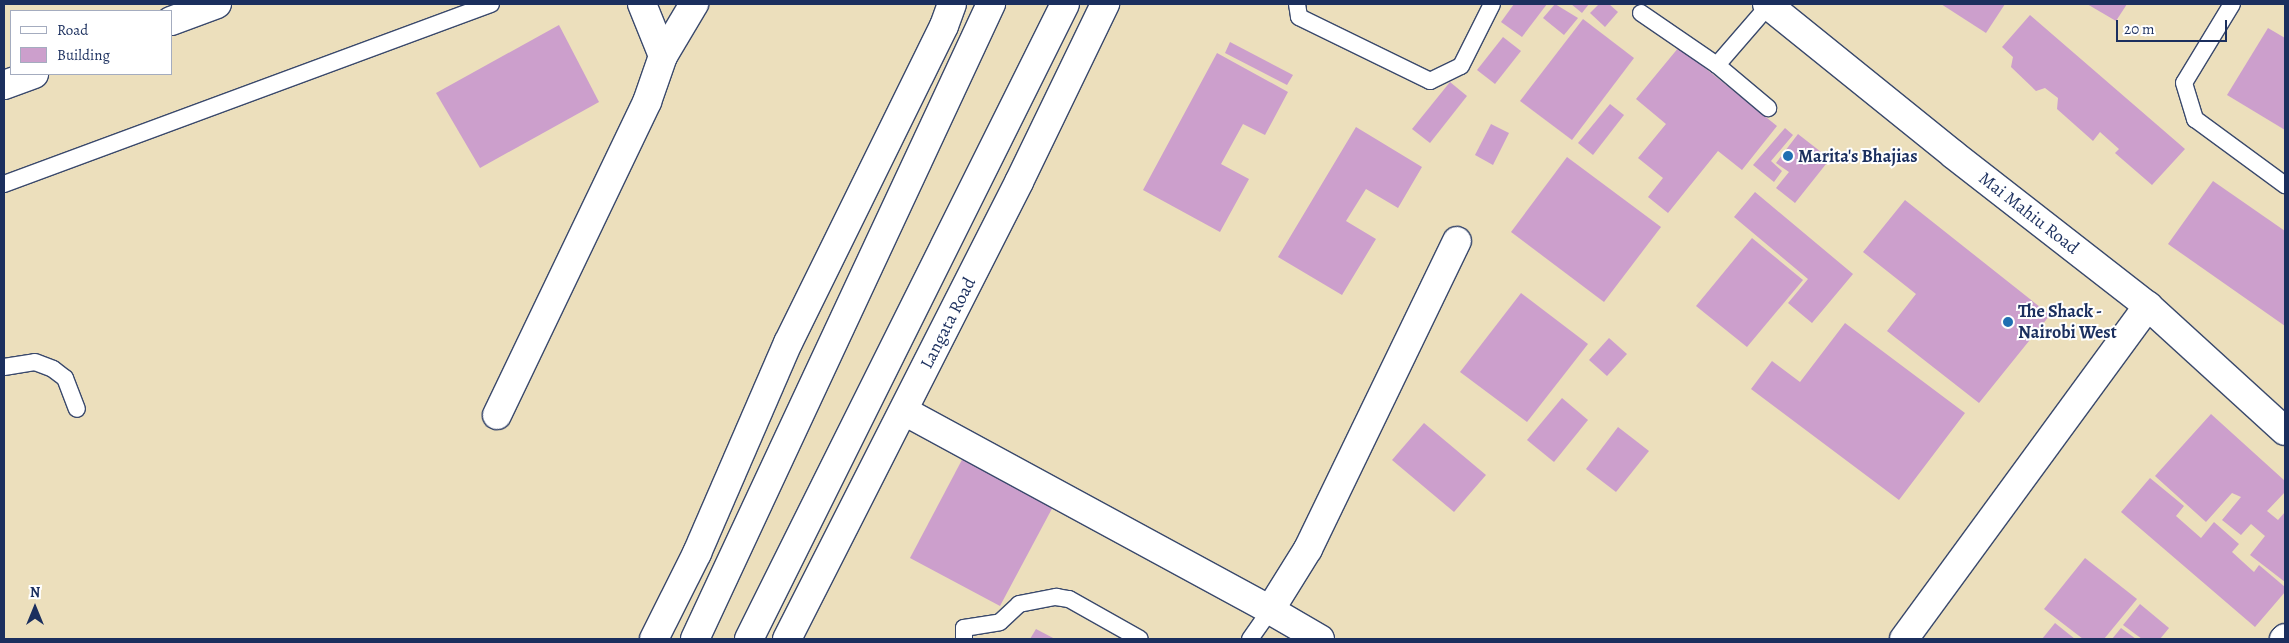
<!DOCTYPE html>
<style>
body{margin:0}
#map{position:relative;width:2289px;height:643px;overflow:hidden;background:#ecdfbc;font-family:Alegreya,serif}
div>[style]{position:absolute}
.building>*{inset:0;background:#cc9fcc}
.roads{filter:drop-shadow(1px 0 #3a496c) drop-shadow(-1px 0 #3a496c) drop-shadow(0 1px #3a496c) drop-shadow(0 -1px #3a496c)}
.lane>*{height:16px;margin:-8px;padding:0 8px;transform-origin:8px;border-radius:8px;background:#fff}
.street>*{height:28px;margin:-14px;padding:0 14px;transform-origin:14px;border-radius:14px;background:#fff}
.secondary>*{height:28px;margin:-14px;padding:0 14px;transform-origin:14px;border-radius:14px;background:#fff}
.dots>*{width:14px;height:14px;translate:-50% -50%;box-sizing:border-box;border:2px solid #fff;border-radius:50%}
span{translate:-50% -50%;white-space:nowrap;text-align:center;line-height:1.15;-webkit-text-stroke:4px #fff;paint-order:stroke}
.poi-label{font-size:18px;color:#1b2f5e;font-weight:700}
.left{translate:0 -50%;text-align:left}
.street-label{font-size:18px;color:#1b2f5e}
.frame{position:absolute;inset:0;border:5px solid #1b2f5e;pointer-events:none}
.legend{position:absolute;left:10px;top:10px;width:162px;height:65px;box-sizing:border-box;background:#fff;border:1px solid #a4acbf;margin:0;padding:6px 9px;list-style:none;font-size:15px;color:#1b2f5e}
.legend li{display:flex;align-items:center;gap:10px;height:25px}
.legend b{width:25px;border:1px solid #a4acbf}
.north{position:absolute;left:10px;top:583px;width:50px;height:50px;-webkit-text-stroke:4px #fff;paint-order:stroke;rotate:0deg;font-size:14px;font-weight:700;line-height:20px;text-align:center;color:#1b2f5e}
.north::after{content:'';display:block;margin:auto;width:18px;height:22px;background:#1b2f5e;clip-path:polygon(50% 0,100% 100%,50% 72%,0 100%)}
.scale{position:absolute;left:2116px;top:20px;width:111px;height:22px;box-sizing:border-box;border:2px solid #1b2f5e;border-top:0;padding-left:6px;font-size:15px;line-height:18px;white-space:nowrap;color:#1b2f5e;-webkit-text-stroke:4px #fff;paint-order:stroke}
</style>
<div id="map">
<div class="building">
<div style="clip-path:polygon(1514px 4px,1547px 4px,1522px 37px,1501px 22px)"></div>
<div style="clip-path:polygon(1555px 4px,1578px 18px,1564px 35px,1543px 18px)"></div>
<div style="clip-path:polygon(1571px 4px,1589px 4px,1582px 13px)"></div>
<div style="clip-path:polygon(1599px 4px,1609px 4px,1618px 12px,1605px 27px,1590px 13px)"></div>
<div style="clip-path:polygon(1941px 4px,2005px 4px,1986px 33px)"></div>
<div style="clip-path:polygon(2087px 4px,2127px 4px,2116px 21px)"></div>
<div style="clip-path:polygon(2030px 15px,2185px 149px,2152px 185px,2115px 153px,2119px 149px,2100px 132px,2093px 141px,2057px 109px,2058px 98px,2045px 88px,2036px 91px,2011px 67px,2013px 57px,2002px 47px)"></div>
<div style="clip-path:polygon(1583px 19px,1634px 58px,1572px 140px,1520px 101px)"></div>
<div style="clip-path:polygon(559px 25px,599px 102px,480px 168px,436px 93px)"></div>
<div style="clip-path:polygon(2268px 28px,2285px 38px,2285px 130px,2227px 95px)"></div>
<div style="clip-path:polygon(1503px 37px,1521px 51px,1495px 84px,1477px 70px)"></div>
<div style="clip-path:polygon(1230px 42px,1293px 75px,1287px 85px,1225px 53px)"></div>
<div style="clip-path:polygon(1679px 47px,1777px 126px,1742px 170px,1718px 151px,1668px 213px,1648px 197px,1663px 178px,1638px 158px,1666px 124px,1636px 99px)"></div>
<div style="clip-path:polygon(1217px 53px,1288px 92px,1265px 135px,1243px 124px,1221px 164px,1249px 179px,1220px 232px,1143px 190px)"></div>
<div style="clip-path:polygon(1450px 82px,1467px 96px,1430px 143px,1412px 129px)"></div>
<div style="clip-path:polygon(1610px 104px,1624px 115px,1593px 155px,1578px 143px)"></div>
<div style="clip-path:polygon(1491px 124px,1509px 133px,1493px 165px,1475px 155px)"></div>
<div style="clip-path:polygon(1356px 127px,1422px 167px,1398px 208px,1366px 189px,1346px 221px,1376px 239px,1342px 295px,1278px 257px)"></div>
<div style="clip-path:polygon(1785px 128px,1793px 135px,1771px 161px,1782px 171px,1774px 182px,1753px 165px)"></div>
<div style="clip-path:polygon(1798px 134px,1830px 159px,1795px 203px,1776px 188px,1789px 172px,1776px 163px)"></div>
<div style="clip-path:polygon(1567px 157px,1661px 227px,1604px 302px,1511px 232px)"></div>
<div style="clip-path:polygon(2213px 181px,2285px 231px,2285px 326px,2168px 244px)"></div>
<div style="clip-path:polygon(1755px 192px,1853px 274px,1812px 323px,1788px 303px,1808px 279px,1734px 217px)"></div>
<div style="clip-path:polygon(1905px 200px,2050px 315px,1979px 403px,1887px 331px,1916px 294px,1863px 252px)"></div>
<div style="clip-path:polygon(1752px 238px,1803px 280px,1747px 347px,1696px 306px)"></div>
<div style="clip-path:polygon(1521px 293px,1588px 344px,1527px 422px,1460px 372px)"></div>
<div style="clip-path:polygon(1845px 323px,1965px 413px,1899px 500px,1751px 389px,1772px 361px,1800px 382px)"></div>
<div style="clip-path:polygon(1609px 338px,1627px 354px,1607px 376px,1589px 360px)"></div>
<div style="clip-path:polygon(1562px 398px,1588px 420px,1554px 462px,1527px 440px)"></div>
<div style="clip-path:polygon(2211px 414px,2285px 481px,2285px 492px,2267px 511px,2278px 520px,2285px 512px,2285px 582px,2250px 555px,2265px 536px,2251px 524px,2241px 535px,2222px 520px,2241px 497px,2232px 493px,2206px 522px,2155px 476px)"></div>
<div style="clip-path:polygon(1424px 423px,1486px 475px,1454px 512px,1392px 460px)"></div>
<div style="clip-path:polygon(1618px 427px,1649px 451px,1616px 492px,1586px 469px)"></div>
<div style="clip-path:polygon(964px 456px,1055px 503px,1000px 606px,910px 558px)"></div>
<div style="clip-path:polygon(2150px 478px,2184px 506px,2176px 516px,2201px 538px,2214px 522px,2239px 544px,2232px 552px,2254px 572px,2259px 565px,2285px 587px,2285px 592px,2255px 627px,2121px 512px)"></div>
<div style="clip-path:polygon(2085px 558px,2137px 599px,2104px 639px,2083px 639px,2044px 609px)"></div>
<div style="clip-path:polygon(2140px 604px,2169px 628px,2160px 639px,2142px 639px,2123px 625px)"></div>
<div style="clip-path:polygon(2055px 623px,2075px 639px,2042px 639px)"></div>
<div style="clip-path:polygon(2121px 628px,2136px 639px,2112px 639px)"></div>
<div style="clip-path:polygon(1036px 629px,1055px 639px,1030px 639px)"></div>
</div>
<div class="roads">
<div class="lane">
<div style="left:1297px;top:4px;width:13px;rotate:81deg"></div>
<div style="left:1299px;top:17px;width:146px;rotate:26deg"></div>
<div style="left:1430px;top:81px;width:34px;rotate:-26deg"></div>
<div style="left:1461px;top:66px;width:69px;rotate:-63.4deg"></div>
<div style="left:2232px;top:4px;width:92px;rotate:121.3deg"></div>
<div style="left:2184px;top:83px;width:38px;rotate:73deg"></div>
<div style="left:2195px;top:119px;width:112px;rotate:36.3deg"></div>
<div style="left:1641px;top:13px;width:92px;rotate:34.4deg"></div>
<div style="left:1717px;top:65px;width:67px;rotate:40.1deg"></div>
<div style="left:1717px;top:65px;width:79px;rotate:-49.1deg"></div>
<div style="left:4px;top:184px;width:519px;rotate:-20.28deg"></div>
<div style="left:4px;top:367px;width:31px;rotate:-9deg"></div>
<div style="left:35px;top:362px;width:19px;rotate:21deg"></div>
<div style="left:53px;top:369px;width:15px;rotate:37deg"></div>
<div style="left:65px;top:378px;width:33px;rotate:69deg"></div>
<div style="left:964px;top:639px;width:11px;rotate:-90deg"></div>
<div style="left:964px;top:628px;width:36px;rotate:-9deg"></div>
<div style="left:1000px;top:622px;width:26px;rotate:-43deg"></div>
<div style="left:1019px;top:604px;width:38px;rotate:-11deg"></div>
<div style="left:1056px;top:597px;width:13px;rotate:9deg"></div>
<div style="left:1069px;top:599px;width:81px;rotate:29.4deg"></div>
<div style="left:1250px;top:639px;width:35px;rotate:-55deg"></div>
</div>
<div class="street">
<div style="left:1767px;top:4px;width:240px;rotate:38.9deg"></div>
<div style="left:1954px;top:155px;width:246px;rotate:37.9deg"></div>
<div style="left:2148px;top:306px;width:185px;rotate:42.4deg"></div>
<div style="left:663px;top:56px;width:61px;rotate:-59.2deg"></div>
<div style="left:904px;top:411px;width:417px;rotate:28.5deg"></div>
<div style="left:497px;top:415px;width:347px;rotate:-64.4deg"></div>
<div style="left:647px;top:102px;width:49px;rotate:-70.8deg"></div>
<div style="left:663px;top:56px;width:56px;rotate:-112deg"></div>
<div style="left:1320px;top:639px;width:58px;rotate:-149.9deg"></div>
<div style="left:1270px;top:610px;width:72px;rotate:-58.1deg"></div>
<div style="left:1308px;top:549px;width:342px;rotate:-64.2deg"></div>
<div style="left:1904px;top:639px;width:413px;rotate:-53.8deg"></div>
<div style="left:2284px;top:639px;width:1px;rotate:-45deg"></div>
</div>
<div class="secondary">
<div style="left:171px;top:21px;width:49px;rotate:-20.3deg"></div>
<div style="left:4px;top:85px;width:32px;rotate:-20deg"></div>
<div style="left:654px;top:639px;width:96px;rotate:-63.4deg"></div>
<div style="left:697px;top:553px;width:229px;rotate:-66.6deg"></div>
<div style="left:788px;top:343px;width:353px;rotate:-63.8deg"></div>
<div style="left:944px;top:26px;width:23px;rotate:-70deg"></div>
<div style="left:695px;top:639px;width:701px;rotate:-65.01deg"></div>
<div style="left:749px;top:639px;width:709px;rotate:-63.54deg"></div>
<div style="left:787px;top:639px;width:513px;rotate:-63.08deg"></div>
<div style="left:1019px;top:182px;width:198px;rotate:-64.2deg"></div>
</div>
</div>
<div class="dots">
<div style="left:1788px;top:156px;background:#1f6fb2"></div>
<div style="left:2008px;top:322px;background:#1f6fb2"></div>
</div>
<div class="poi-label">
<span class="left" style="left:1798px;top:156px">Marita's Bhajias</span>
<span class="left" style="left:2018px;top:322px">The Shack -<br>Nairobi West</span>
</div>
<div class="street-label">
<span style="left:2029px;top:213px;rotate:38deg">Mai Mahiu Road</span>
<span style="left:948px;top:323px;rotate:-63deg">Langata Road</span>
</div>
<div class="frame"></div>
<ul class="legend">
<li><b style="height:6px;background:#fff"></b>Road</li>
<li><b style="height:14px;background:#cc9fcc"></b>Building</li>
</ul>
<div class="north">N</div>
<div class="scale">20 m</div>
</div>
